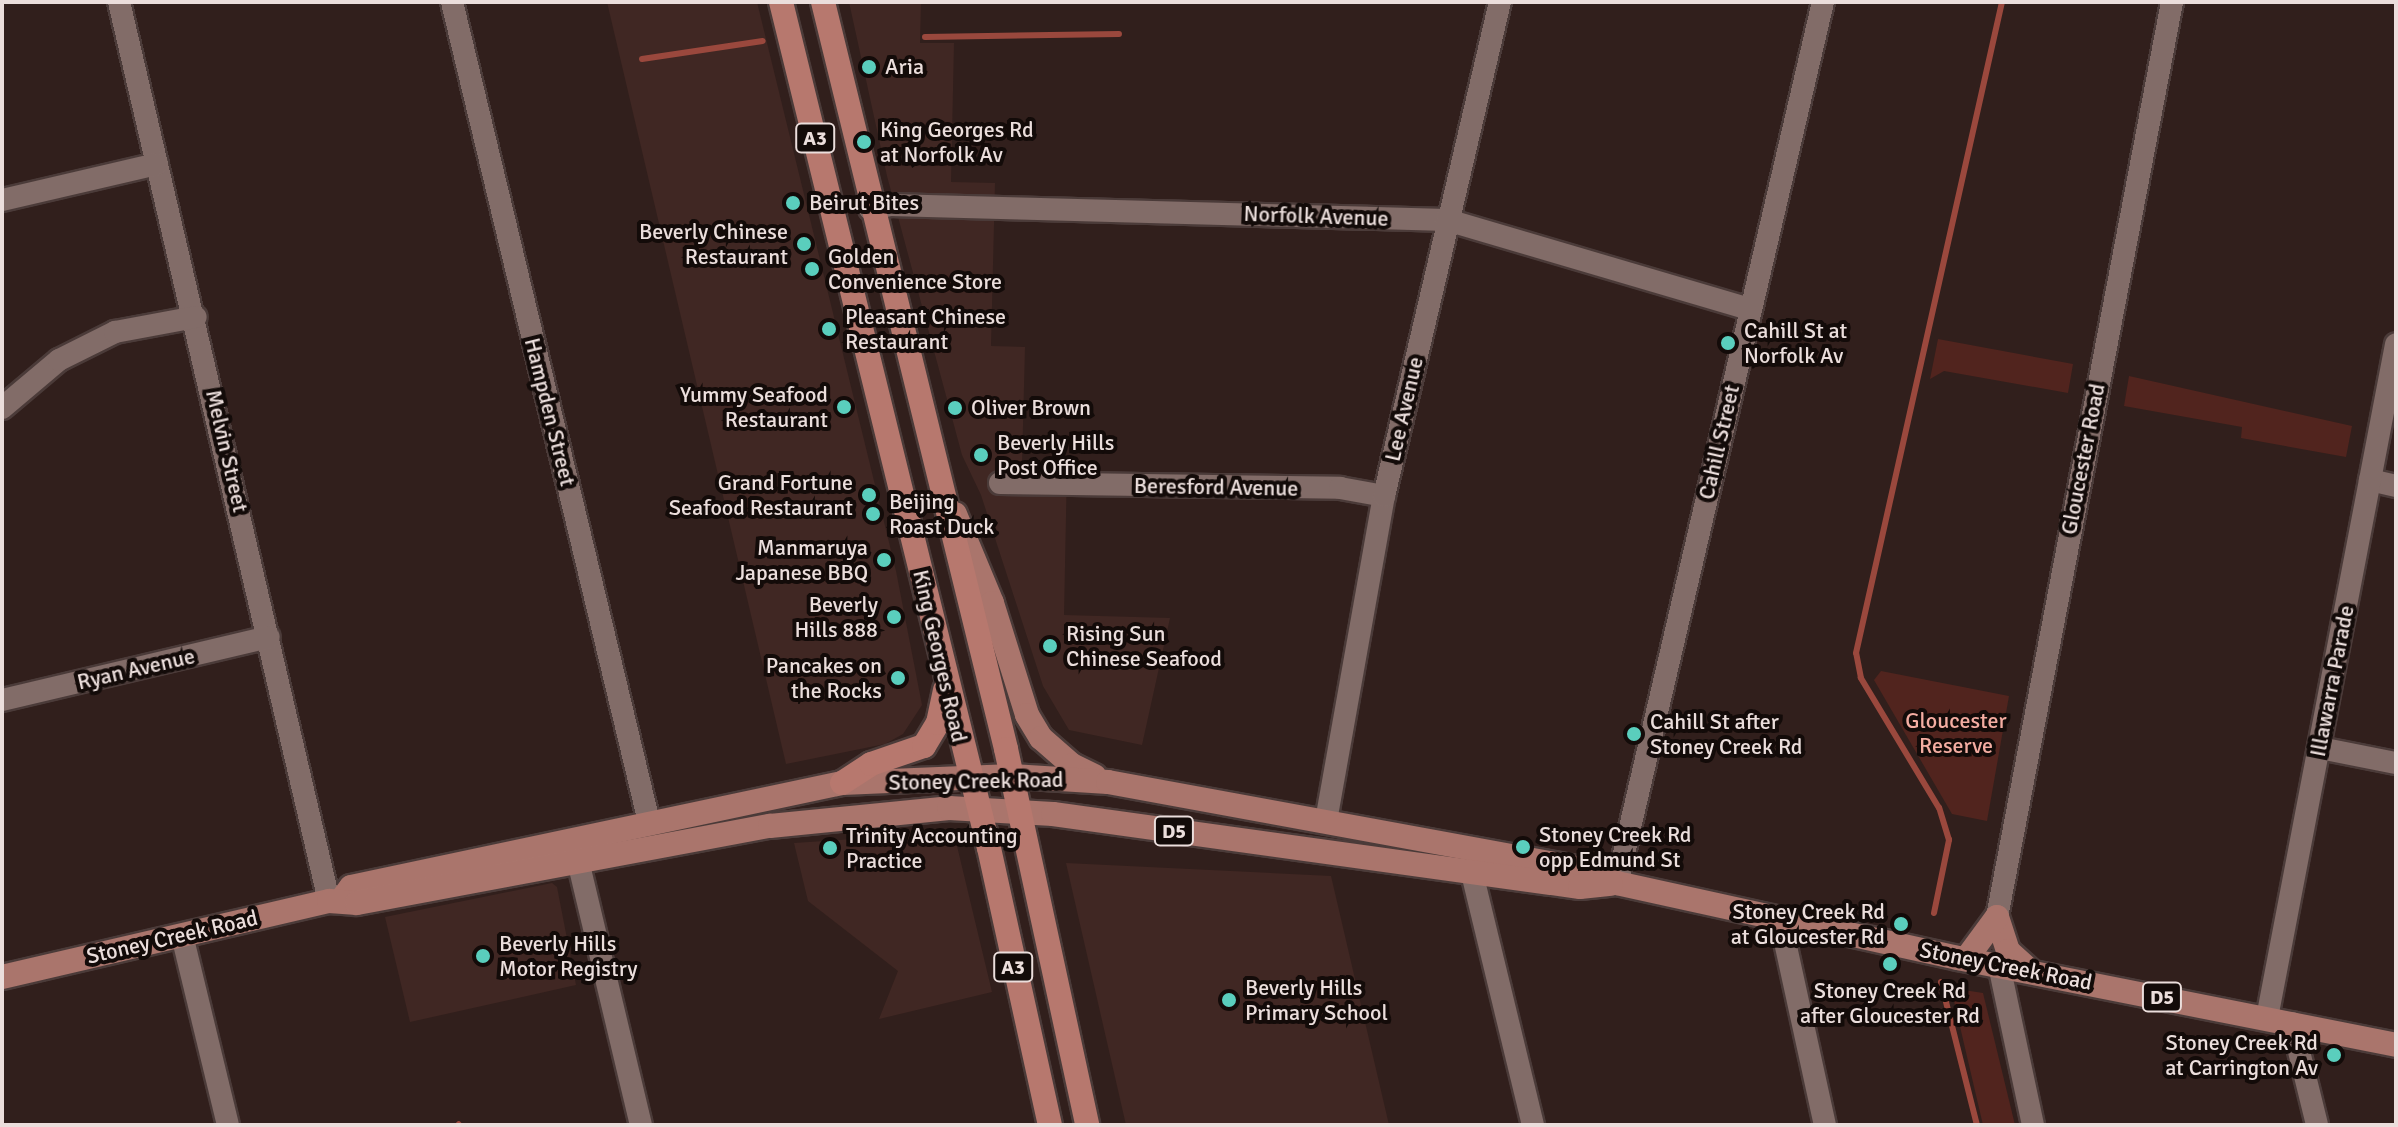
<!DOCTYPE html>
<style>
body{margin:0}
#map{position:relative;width:2398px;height:1127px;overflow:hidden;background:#311f1c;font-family:Signika,sans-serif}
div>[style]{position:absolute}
.built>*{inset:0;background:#402723}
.green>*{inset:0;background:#51241e}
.stream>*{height:6px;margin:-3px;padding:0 3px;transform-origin:3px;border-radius:3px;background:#9a483d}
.roads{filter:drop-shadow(2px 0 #4b3b39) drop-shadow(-2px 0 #4b3b39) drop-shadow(0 2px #4b3b39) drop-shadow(0 -2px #4b3b39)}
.minor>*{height:22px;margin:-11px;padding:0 11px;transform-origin:11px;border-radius:11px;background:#826c68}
.primary>*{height:24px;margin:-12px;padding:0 12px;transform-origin:12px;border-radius:12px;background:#aa756c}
.trunk>*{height:24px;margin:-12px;padding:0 12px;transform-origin:12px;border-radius:12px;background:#b7786e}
.dots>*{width:22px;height:22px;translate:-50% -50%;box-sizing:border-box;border:4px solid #130b09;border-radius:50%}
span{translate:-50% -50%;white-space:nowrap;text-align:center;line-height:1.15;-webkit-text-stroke:8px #130b09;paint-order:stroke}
.shield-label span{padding:2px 6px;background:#130b09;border:2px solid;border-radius:6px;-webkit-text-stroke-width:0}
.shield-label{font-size:20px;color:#ebdedc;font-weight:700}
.poi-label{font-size:22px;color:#ebdedc}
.left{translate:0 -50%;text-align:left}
.right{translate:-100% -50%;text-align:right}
.street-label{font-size:22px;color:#ebdedc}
.park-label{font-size:22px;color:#f4ada2}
.frame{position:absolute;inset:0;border:4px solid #ebdedc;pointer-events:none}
</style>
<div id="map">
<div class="built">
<div style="clip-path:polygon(607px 2px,757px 2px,896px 571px,922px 705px,903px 734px,885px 744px,786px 764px)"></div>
<div style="clip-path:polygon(849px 2px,921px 2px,920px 43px,954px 43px,951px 182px,995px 183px,991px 346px,1025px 347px,1022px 464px,1067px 466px,1064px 615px,1170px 618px,1142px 745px,1069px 730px,1043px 686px,981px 495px,962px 455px,887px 176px)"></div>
<div style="clip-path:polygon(944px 833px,957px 846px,992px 992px,879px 1019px,898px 971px,808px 901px,794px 843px)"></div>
<div style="clip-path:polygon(1066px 863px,1331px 876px,1389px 1125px,1126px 1125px)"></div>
<div style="clip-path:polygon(552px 883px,557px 887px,576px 985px,410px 1022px,385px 917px)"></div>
</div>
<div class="green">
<div style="clip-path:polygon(1938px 339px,2073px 364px,2068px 393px,1944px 371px,1930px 379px)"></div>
<div style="clip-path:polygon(2129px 376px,2352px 426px,2346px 457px,2241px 438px,2242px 427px,2124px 406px)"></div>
<div style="clip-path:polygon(1881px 671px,2009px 696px,1987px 821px,1952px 814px,1874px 680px)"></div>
<div style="clip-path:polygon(1951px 988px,1983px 993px,2015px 1125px,1983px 1125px)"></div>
</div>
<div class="stream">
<div style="left:925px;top:37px;width:194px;rotate:-0.9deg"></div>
<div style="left:642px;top:59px;width:122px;rotate:-8.5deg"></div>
<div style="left:1934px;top:913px;width:75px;rotate:-78.4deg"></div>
<div style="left:1949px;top:840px;width:34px;rotate:-107deg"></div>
<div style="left:1939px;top:808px;width:152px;rotate:-121deg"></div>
<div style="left:1861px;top:678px;width:25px;rotate:-101deg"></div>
<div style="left:1856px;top:653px;width:667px;rotate:-77.36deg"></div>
<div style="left:1941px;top:982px;width:147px;rotate:75.9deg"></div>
<div style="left:458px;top:1125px;width:1px;rotate:-45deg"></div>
</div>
<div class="roads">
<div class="minor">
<div style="left:119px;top:2px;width:923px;rotate:76.85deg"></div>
<div style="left:452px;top:2px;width:843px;rotate:76.49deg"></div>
<div style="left:2px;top:200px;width:159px;rotate:-13.1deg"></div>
<div style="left:870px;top:209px;width:20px;rotate:-11deg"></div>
<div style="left:890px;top:205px;width:557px;rotate:1.54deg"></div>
<div style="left:1447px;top:220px;width:316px;rotate:16.4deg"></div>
<div style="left:2px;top:408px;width:75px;rotate:-40.1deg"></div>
<div style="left:59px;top:360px;width:63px;rotate:-26.6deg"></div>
<div style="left:115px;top:332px;width:82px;rotate:-10.5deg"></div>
<div style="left:2370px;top:480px;width:27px;rotate:13deg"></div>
<div style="left:1000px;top:483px;width:340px;rotate:0.8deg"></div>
<div style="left:1340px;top:488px;width:45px;rotate:10.3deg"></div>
<div style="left:2px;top:700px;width:274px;rotate:-13.3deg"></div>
<div style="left:2320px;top:748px;width:77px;rotate:11.2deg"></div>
<div style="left:1326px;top:821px;width:330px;rotate:-79.9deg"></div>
<div style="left:1384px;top:496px;width:507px;rotate:-76.79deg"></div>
<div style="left:574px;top:844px;width:289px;rotate:76.6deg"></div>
<div style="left:1472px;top:873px;width:259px;rotate:76.4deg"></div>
<div style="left:1617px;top:883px;width:905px;rotate:-76.84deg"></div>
<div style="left:1997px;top:917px;width:932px;rotate:-79.17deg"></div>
<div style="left:1780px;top:919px;width:211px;rotate:77.7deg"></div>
<div style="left:182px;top:935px;width:195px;rotate:76.4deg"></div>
<div style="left:1999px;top:965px;width:164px;rotate:78deg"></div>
<div style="left:2267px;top:1018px;width:686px;rotate:-79.16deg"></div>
<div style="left:2292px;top:1023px;width:105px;rotate:76.2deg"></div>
</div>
<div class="primary">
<div style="left:955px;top:514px;width:96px;rotate:67.4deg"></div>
<div style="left:992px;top:603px;width:117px;rotate:72.6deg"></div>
<div style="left:1027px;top:715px;width:27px;rotate:59deg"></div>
<div style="left:1041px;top:738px;width:41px;rotate:41.1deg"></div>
<div style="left:1072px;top:765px;width:25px;rotate:26deg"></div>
<div style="left:342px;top:899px;width:15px;rotate:-53deg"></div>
<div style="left:351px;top:887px;width:502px;rotate:-11.96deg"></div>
<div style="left:842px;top:783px;width:170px;rotate:-2.4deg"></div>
<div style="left:1012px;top:776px;width:96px;rotate:3.6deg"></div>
<div style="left:1108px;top:782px;width:482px;rotate:10.4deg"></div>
<div style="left:1582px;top:869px;width:38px;rotate:22deg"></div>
<div style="left:1617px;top:883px;width:349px;rotate:12.4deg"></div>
<div style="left:1958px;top:958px;width:447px;rotate:11.2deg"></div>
<div style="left:1997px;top:917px;width:36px;rotate:72deg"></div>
<div style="left:2008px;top:951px;width:28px;rotate:42deg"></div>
<div style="left:1966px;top:959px;width:52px;rotate:-53.6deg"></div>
<div style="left:2px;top:977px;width:336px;rotate:-13.1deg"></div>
<div style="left:329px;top:901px;width:28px;rotate:4deg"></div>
<div style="left:357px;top:903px;width:420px;rotate:-10.6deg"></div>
<div style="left:770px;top:826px;width:180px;rotate:-5.7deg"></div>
<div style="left:949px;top:808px;width:104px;rotate:3.3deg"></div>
<div style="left:1053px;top:814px;width:532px;rotate:7.89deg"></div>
<div style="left:1580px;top:887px;width:31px;rotate:-6deg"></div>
</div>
<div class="trunk">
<div style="left:781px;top:2px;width:871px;rotate:76.19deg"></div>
<div style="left:989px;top:848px;width:284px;rotate:77.6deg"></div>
<div style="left:823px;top:2px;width:769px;rotate:76.23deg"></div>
<div style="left:1006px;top:749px;width:385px;rotate:77.8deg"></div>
<div style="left:842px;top:783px;width:35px;rotate:-33deg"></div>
<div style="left:871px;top:764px;width:56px;rotate:-18.8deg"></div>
<div style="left:924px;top:746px;width:27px;rotate:-59deg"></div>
<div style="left:938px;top:723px;width:34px;rotate:-78deg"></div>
</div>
</div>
<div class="dots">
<div style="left:869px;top:67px;background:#5acebd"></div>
<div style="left:864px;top:142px;background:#5acebd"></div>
<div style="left:793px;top:203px;background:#5acebd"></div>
<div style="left:804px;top:244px;background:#5acebd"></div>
<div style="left:812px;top:269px;background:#5acebd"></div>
<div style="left:829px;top:329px;background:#5acebd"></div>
<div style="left:1728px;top:343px;background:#5acebd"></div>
<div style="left:844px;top:407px;background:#5acebd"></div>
<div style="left:955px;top:408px;background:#5acebd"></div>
<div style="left:981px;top:455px;background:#5acebd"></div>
<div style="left:869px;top:495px;background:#5acebd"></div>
<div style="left:873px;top:514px;background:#5acebd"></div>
<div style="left:884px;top:560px;background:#5acebd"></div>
<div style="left:894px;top:617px;background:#5acebd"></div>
<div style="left:1050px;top:646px;background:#5acebd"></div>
<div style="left:898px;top:678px;background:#5acebd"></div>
<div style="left:1634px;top:734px;background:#5acebd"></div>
<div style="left:1523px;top:847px;background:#5acebd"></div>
<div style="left:830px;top:848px;background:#5acebd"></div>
<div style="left:1901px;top:924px;background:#5acebd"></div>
<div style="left:483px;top:956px;background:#5acebd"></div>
<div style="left:1890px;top:964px;background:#5acebd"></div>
<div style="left:1229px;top:1000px;background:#5acebd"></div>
<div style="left:2334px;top:1055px;background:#5acebd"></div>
</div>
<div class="shield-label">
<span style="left:815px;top:138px">A3</span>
<span style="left:1174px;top:831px">D5</span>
<span style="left:1013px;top:967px">A3</span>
<span style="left:2162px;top:997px">D5</span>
</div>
<div class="poi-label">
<span class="left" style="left:885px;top:67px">Aria</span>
<span class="left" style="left:880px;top:142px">King Georges Rd<br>at Norfolk Av</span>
<span class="left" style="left:809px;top:203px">Beirut Bites</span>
<span class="right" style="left:788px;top:244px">Beverly Chinese<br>Restaurant</span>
<span class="left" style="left:828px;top:269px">Golden<br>Convenience Store</span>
<span class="left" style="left:845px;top:329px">Pleasant Chinese<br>Restaurant</span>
<span class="left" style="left:1744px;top:343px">Cahill St at<br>Norfolk Av</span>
<span class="right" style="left:828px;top:407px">Yummy Seafood<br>Restaurant</span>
<span class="left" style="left:971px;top:408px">Oliver Brown</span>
<span class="left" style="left:997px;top:455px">Beverly Hills<br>Post Office</span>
<span class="right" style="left:853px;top:495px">Grand Fortune<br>Seafood Restaurant</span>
<span class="left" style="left:889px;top:514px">Beijing<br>Roast Duck</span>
<span class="right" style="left:868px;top:560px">Manmaruya<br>Japanese BBQ</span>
<span class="right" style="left:878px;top:617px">Beverly<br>Hills 888</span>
<span class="left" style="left:1066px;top:646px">Rising Sun<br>Chinese Seafood</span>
<span class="right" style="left:882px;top:678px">Pancakes on<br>the Rocks</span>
<span class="left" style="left:1650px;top:734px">Cahill St after<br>Stoney Creek Rd</span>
<span class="left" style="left:1539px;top:847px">Stoney Creek Rd<br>opp Edmund St</span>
<span class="left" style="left:846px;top:848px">Trinity Accounting<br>Practice</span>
<span class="right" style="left:1885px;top:924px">Stoney Creek Rd<br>at Gloucester Rd</span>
<span class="left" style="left:499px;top:956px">Beverly Hills<br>Motor Registry</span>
<span class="left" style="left:1245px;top:1000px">Beverly Hills<br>Primary School</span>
<span style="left:1890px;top:1003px">Stoney Creek Rd<br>after Gloucester Rd</span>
<span class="right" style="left:2318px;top:1055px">Stoney Creek Rd<br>at Carrington Av</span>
</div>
<div class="street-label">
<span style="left:1316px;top:216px;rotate:2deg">Norfolk Avenue</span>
<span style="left:1404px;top:409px;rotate:-77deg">Lee Avenue</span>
<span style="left:550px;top:412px;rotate:76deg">Hampden Street</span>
<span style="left:1719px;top:442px;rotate:-77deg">Cahill Street</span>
<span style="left:227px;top:451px;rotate:77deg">Melvin Street</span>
<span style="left:2083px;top:459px;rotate:-79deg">Gloucester Road</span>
<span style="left:1216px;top:487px;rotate:1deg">Beresford Avenue</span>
<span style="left:940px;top:656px;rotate:77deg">King Georges Road</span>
<span style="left:136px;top:669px;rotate:-13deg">Ryan Avenue</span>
<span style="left:2332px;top:681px;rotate:-79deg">Illawarra Parade</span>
<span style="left:976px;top:781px;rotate:-1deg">Stoney Creek Road</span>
<span style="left:172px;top:937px;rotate:-13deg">Stoney Creek Road</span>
<span style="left:2006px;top:966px;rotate:11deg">Stoney Creek Road</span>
</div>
<div class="park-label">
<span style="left:1956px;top:733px">Gloucester<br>Reserve</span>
</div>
<div class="frame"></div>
</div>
